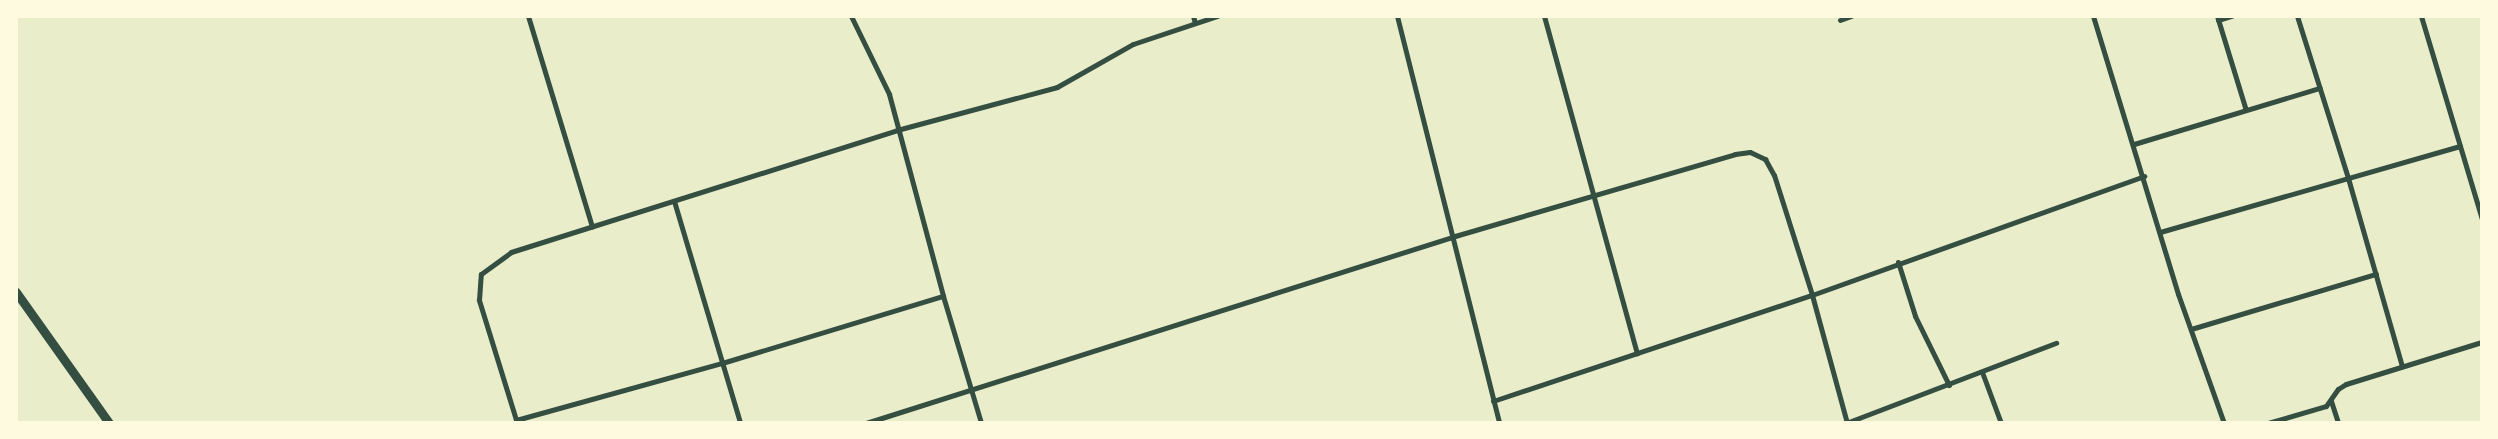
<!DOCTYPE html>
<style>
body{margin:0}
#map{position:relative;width:2498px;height:439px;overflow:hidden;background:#e9edc9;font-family:"Roboto Condensed",sans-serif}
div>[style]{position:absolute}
.minor>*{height:5px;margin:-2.5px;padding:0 2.5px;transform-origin:2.5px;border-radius:2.5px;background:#344e41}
.tertiary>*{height:9px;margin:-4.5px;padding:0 4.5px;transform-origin:4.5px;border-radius:4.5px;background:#344e41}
span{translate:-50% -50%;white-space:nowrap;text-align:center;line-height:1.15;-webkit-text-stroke:4.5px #fefae0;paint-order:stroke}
.frame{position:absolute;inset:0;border:18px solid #fefae0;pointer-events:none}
</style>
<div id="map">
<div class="minor">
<div style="left:528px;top:16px;width:220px;rotate:73.1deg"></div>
<div style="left:851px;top:16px;width:87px;rotate:64deg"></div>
<div style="left:889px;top:94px;width:209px;rotate:75deg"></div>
<div style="left:943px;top:296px;width:133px;rotate:73.3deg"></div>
<div style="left:1193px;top:16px;width:7px;rotate:74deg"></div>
<div style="left:1397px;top:16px;width:420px;rotate:75.9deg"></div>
<div style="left:1544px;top:16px;width:350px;rotate:74.6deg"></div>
<div style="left:2093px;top:16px;width:291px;rotate:73deg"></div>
<div style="left:2178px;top:294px;width:137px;rotate:70.4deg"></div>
<div style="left:2217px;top:16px;width:98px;rotate:72.9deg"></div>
<div style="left:2297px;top:16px;width:170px;rotate:72.5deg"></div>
<div style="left:2348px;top:178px;width:196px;rotate:74deg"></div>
<div style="left:2421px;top:16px;width:212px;rotate:73.3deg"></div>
<div style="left:1840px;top:20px;width:12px;rotate:-20deg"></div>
<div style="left:2218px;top:20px;width:14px;rotate:-17deg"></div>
<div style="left:2134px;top:144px;width:194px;rotate:-16.8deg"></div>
<div style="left:674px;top:201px;width:232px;rotate:73.4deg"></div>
<div style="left:2160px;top:232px;width:312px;rotate:-16deg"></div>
<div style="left:1898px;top:262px;width:57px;rotate:72.5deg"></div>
<div style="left:1915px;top:316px;width:77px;rotate:63.8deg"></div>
<div style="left:2191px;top:329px;width:193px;rotate:-16.6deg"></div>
<div style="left:1982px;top:372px;width:54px;rotate:69.6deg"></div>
<div style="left:1493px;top:401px;width:336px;rotate:-18.4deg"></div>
<div style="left:1812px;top:295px;width:353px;rotate:-19.7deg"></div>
<div style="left:2331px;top:401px;width:23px;rotate:72deg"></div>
<div style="left:516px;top:420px;width:214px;rotate:-15.5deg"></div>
<div style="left:722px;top:363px;width:231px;rotate:-16.9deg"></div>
<div style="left:517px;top:423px;width:129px;rotate:-107.2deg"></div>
<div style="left:479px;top:300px;width:26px;rotate:-86deg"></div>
<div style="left:481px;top:274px;width:37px;rotate:-36deg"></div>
<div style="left:511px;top:252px;width:405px;rotate:-17.5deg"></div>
<div style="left:897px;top:130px;width:166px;rotate:-15deg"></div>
<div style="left:1057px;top:87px;width:87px;rotate:-29.5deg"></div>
<div style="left:1133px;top:44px;width:89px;rotate:-18.4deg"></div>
<div style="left:866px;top:423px;width:618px;rotate:-17.61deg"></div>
<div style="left:1455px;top:236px;width:292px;rotate:-16.3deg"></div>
<div style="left:1735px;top:154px;width:15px;rotate:-8deg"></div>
<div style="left:1750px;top:152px;width:17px;rotate:25deg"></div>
<div style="left:1765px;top:159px;width:18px;rotate:61deg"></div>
<div style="left:1774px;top:175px;width:126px;rotate:72.4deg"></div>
<div style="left:1812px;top:295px;width:133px;rotate:74.7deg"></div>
<div style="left:1846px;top:423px;width:225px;rotate:-20.9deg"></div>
<div style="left:2268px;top:423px;width:60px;rotate:-16.3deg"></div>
<div style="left:2326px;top:406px;width:21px;rotate:-55deg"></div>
<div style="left:2338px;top:389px;width:9px;rotate:-32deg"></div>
<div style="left:2346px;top:384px;width:142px;rotate:-17.2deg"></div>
</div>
<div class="tertiary">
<div style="left:16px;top:292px;width:161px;rotate:54.6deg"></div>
</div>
<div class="frame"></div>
</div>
